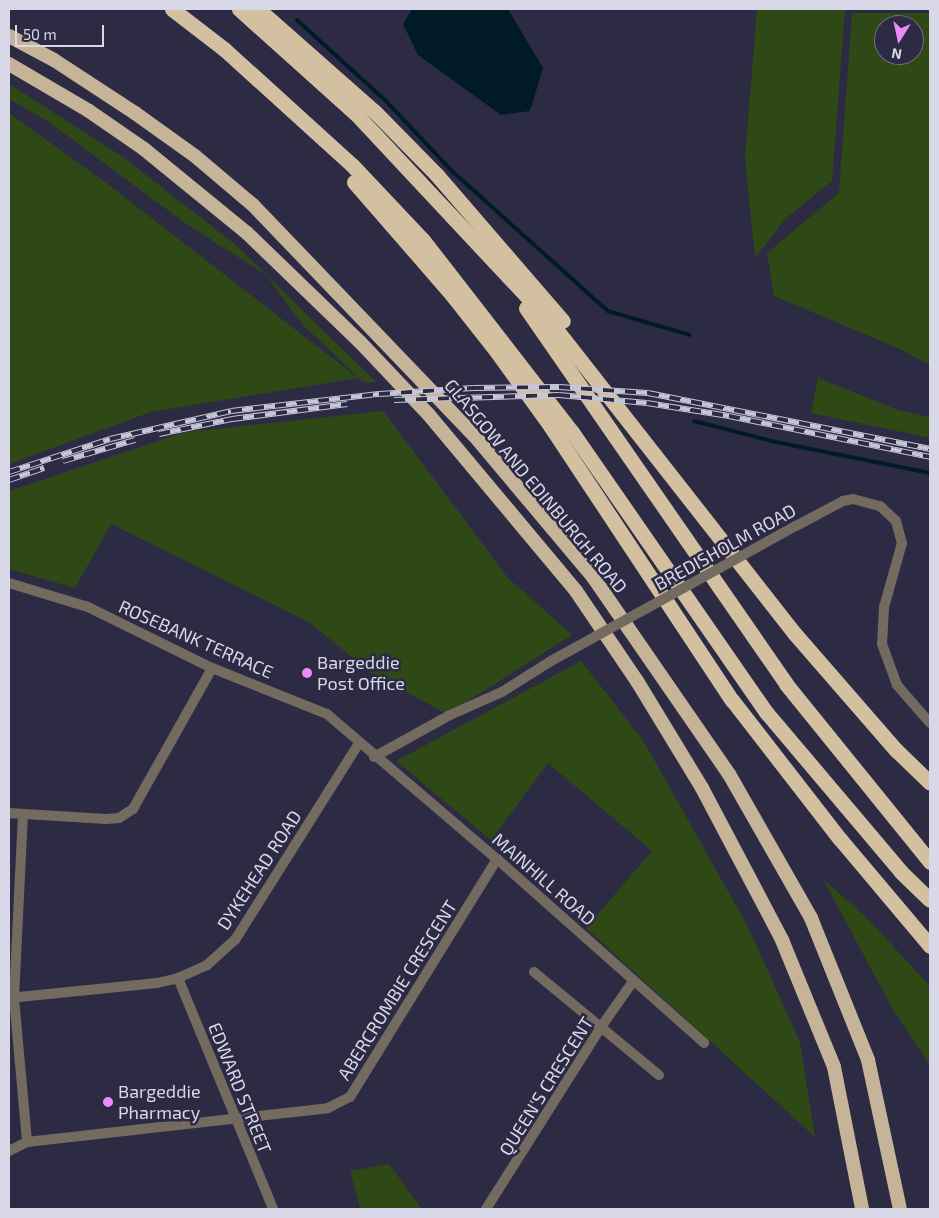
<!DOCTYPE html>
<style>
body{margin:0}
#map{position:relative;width:939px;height:1218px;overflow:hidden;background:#2d2a44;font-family:"Exo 2",sans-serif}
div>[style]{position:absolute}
.green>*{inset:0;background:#2e4915}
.water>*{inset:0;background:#001a27}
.stream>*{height:4px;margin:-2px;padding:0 2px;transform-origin:2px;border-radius:2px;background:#001a27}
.minor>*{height:10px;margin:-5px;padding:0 5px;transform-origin:5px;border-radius:5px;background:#736b5f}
.trunk>*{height:14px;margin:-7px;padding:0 7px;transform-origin:7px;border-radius:7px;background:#c6b498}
.motorway>*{height:15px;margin:-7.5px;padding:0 7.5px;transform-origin:7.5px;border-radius:7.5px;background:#d3c0a1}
.rail>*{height:5.5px;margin-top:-2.75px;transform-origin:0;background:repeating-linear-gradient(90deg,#2d2a44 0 11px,#c7c6d8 0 22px);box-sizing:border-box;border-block:1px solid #c7c6d8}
.minor-bridge>*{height:10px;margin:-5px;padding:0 5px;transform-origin:5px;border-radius:5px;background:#736b5f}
.dots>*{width:14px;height:14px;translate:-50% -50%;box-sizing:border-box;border:2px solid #2d2a44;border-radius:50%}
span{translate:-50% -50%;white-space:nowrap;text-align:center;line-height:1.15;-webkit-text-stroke:5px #2d2a44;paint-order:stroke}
.street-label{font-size:18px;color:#d9d8e9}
.poi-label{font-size:18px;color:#d9d8e9}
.left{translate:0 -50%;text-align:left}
.frame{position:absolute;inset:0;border:10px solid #d9d8e9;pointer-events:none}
.north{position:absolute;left:874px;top:15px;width:50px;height:50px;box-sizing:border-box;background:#2d2a44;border:1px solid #727086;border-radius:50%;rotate:190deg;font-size:14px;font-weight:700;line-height:20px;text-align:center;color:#d9d8e9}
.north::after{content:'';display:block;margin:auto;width:18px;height:22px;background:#ed8cf9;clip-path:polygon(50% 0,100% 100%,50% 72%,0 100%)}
.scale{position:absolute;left:15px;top:25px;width:89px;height:22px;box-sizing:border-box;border:2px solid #d9d8e9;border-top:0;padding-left:6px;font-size:15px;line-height:18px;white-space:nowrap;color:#d9d8e9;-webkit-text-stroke:4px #2d2a44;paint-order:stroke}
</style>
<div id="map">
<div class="green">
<div style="clip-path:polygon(757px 9px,845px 9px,832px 181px,785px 219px,755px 258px,745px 157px)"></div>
<div style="clip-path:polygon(evenodd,852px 13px,930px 13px,930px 365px,900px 349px,774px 296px,767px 253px,839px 193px,852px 13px,884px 25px,914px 25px,914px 55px,884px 55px,884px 25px)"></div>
<div style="clip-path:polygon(9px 84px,123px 157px,237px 246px,376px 382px,363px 382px,303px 325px,266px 275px,185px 223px,49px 122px,9px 99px)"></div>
<div style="clip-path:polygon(9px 113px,105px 182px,358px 378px,151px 412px,9px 464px)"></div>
<div style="clip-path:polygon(818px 378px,898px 410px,930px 417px,930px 438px,811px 413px)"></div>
<div style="clip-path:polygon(383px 411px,508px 578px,572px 635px,447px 714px,370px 672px,309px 622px,111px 524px,75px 588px,9px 569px,9px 491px,185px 432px)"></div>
<div style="clip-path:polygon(581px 661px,643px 740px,747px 925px,800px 1042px,815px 1137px,586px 928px,652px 851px,548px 763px,491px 840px,396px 761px)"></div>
<div style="clip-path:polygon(823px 879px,865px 916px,930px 986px,930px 1065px,892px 1008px)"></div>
<div style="clip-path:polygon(389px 1164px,422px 1209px,360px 1209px,350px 1171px)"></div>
</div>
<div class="water">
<div style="clip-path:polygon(412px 9px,508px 9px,543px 68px,530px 111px,501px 115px,418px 55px,403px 24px)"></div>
</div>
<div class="stream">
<div style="left:297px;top:20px;width:120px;rotate:42.3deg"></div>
<div style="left:386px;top:101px;width:98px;rotate:46.7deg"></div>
<div style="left:453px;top:172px;width:208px;rotate:41.9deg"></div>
<div style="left:608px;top:311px;width:85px;rotate:16.3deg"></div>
<div style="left:694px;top:421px;width:85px;rotate:14.4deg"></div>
<div style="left:776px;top:442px;width:157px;rotate:11.4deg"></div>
</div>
<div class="minor">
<div style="left:796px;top:526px;width:53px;rotate:-28deg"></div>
<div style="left:843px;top:501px;width:10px;rotate:-11deg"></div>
<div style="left:853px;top:499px;width:28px;rotate:15deg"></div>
<div style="left:880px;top:506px;width:22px;rotate:43deg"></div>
<div style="left:896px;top:521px;width:23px;rotate:75deg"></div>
<div style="left:902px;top:543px;width:66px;rotate:105.7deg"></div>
<div style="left:884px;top:607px;width:37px;rotate:93deg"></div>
<div style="left:882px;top:644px;width:44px;rotate:69.9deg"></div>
<div style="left:897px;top:685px;width:50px;rotate:49deg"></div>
<div style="left:9px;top:583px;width:83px;rotate:16.9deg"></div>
<div style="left:88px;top:607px;width:138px;rotate:26.2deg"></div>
<div style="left:212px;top:668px;width:124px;rotate:21.8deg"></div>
<div style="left:327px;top:714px;width:223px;rotate:40.5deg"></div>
<div style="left:497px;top:859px;width:277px;rotate:41.6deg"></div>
<div style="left:374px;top:757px;width:87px;rotate:-28.9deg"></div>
<div style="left:450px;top:715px;width:57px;rotate:-23.9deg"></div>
<div style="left:502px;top:692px;width:58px;rotate:-32.3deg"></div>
<div style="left:9px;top:813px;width:97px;rotate:3.5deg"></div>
<div style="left:106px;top:819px;width:13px;rotate:-4deg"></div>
<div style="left:119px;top:818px;width:17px;rotate:-33deg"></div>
<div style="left:133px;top:809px;width:162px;rotate:-60.7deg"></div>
<div style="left:23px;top:814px;width:184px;rotate:92.8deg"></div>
<div style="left:14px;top:998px;width:145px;rotate:84.8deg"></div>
<div style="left:534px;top:972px;width:162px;rotate:39.5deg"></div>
<div style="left:178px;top:978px;width:250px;rotate:67.6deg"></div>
<div style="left:9px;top:998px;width:149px;rotate:-5.8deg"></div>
<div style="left:157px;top:983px;width:22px;rotate:-13deg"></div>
<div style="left:178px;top:978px;width:32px;rotate:-24deg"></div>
<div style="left:207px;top:965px;width:38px;rotate:-42deg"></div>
<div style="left:235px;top:940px;width:233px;rotate:-57.8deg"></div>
<div style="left:9px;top:1151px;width:20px;rotate:-27deg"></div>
<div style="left:27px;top:1142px;width:303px;rotate:-6.4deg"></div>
<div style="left:328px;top:1108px;width:25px;rotate:-27deg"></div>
<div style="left:350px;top:1097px;width:280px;rotate:-58.3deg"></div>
<div style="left:486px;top:1209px;width:215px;rotate:-57.7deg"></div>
<div style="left:601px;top:1027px;width:57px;rotate:-54.9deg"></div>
</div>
<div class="trunk">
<div style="left:9px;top:36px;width:51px;rotate:28.1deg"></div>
<div style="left:54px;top:60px;width:97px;rotate:33.2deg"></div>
<div style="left:135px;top:113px;width:74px;rotate:35.6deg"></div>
<div style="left:195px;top:156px;width:76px;rotate:40.2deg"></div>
<div style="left:253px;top:205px;width:325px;rotate:46.2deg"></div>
<div style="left:478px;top:440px;width:179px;rotate:50deg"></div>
<div style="left:593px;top:577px;width:239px;rotate:55.4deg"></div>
<div style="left:729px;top:774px;width:166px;rotate:60.3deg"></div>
<div style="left:811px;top:918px;width:153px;rotate:68.1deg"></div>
<div style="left:868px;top:1060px;width:152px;rotate:77.9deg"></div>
<div style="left:9px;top:64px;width:93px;rotate:30.4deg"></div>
<div style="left:89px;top:111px;width:67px;rotate:34.6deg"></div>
<div style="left:144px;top:149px;width:133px;rotate:39.2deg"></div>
<div style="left:247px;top:233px;width:157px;rotate:44deg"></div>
<div style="left:360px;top:342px;width:100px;rotate:46.6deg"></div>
<div style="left:429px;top:415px;width:229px;rotate:50.1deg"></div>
<div style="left:576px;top:591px;width:109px;rotate:55.9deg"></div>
<div style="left:637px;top:681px;width:125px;rotate:58.7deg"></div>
<div style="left:702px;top:788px;width:172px;rotate:62.2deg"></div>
<div style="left:782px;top:940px;width:137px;rotate:67.7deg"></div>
<div style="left:834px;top:1067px;width:145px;rotate:78.8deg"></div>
</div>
<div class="motorway">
<div style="left:172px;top:9px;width:66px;rotate:37.6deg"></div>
<div style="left:224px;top:49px;width:173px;rotate:42.2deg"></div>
<div style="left:352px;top:165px;width:103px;rotate:46.6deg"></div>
<div style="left:423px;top:240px;width:243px;rotate:52.2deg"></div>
<div style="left:572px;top:432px;width:341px;rotate:55.3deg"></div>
<div style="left:766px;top:712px;width:209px;rotate:49.8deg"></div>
<div style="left:901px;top:872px;width:40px;rotate:44deg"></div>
<div style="left:239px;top:9px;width:157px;rotate:41.9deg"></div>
<div style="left:356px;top:114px;width:281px;rotate:46.9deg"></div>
<div style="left:548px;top:319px;width:400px;rotate:51.9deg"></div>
<div style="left:795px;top:634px;width:154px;rotate:49deg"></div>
<div style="left:896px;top:750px;width:47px;rotate:44.1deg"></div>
<div style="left:258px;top:9px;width:156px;rotate:41.4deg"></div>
<div style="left:375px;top:112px;width:87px;rotate:45.5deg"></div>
<div style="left:436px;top:174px;width:194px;rotate:49.2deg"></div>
<div style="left:354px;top:182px;width:151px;rotate:49deg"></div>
<div style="left:453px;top:296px;width:71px;rotate:51.8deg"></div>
<div style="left:497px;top:352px;width:92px;rotate:54.2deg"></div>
<div style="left:551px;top:427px;width:328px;rotate:56.5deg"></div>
<div style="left:732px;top:700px;width:176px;rotate:52.2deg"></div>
<div style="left:840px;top:839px;width:140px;rotate:49.9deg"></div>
<div style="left:526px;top:308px;width:457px;rotate:55.3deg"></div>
<div style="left:786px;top:684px;width:229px;rotate:51deg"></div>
</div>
<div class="rail">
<div style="left:394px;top:400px;width:165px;rotate:-1.7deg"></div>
<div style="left:559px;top:395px;width:88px;rotate:5.2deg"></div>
<div style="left:647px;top:403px;width:83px;rotate:9deg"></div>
<div style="left:729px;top:416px;width:205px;rotate:11.5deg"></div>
<div style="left:159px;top:434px;width:75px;rotate:-11.6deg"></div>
<div style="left:232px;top:419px;width:116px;rotate:-7.4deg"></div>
<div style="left:63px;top:461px;width:75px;rotate:-16.3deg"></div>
<div style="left:9px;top:472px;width:106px;rotate:-18.1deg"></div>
<div style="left:110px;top:439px;width:124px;rotate:-13deg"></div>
<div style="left:231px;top:411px;width:149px;rotate:-6.6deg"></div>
<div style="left:379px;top:394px;width:94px;rotate:-3.7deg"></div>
<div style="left:473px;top:388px;width:86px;rotate:-0.7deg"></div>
<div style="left:559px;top:387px;width:89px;rotate:3.9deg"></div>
<div style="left:648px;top:393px;width:288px;rotate:11.2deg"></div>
<div style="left:9px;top:480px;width:37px;rotate:-19deg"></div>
</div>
<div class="minor-bridge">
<div style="left:551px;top:661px;width:280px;rotate:-28.9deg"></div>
</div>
<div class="dots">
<div style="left:307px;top:673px;background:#ed8cf9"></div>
<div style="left:108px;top:1102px;background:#ed8cf9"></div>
</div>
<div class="street-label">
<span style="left:536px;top:486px;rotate:50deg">GLASGOW AND EDINBURGH ROAD</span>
<span style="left:725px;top:547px;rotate:-29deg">BREDISHOLM ROAD</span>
<span style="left:196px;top:639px;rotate:24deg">ROSEBANK TERRACE</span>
<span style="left:259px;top:870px;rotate:-57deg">DYKEHEAD ROAD</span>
<span style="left:544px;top:879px;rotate:41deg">MAINHILL ROAD</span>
<span style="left:397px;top:990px;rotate:-58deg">ABERCROMBIE CRESCENT</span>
<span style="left:546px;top:1086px;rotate:-58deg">QUEEN'S CRESCENT</span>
<span style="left:240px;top:1088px;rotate:68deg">EDWARD STREET</span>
</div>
<div class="poi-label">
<span class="left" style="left:317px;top:673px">Bargeddie<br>Post Office</span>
<span class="left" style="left:118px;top:1102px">Bargeddie<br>Pharmacy</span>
</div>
<div class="frame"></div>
<div class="north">N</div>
<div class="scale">50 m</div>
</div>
